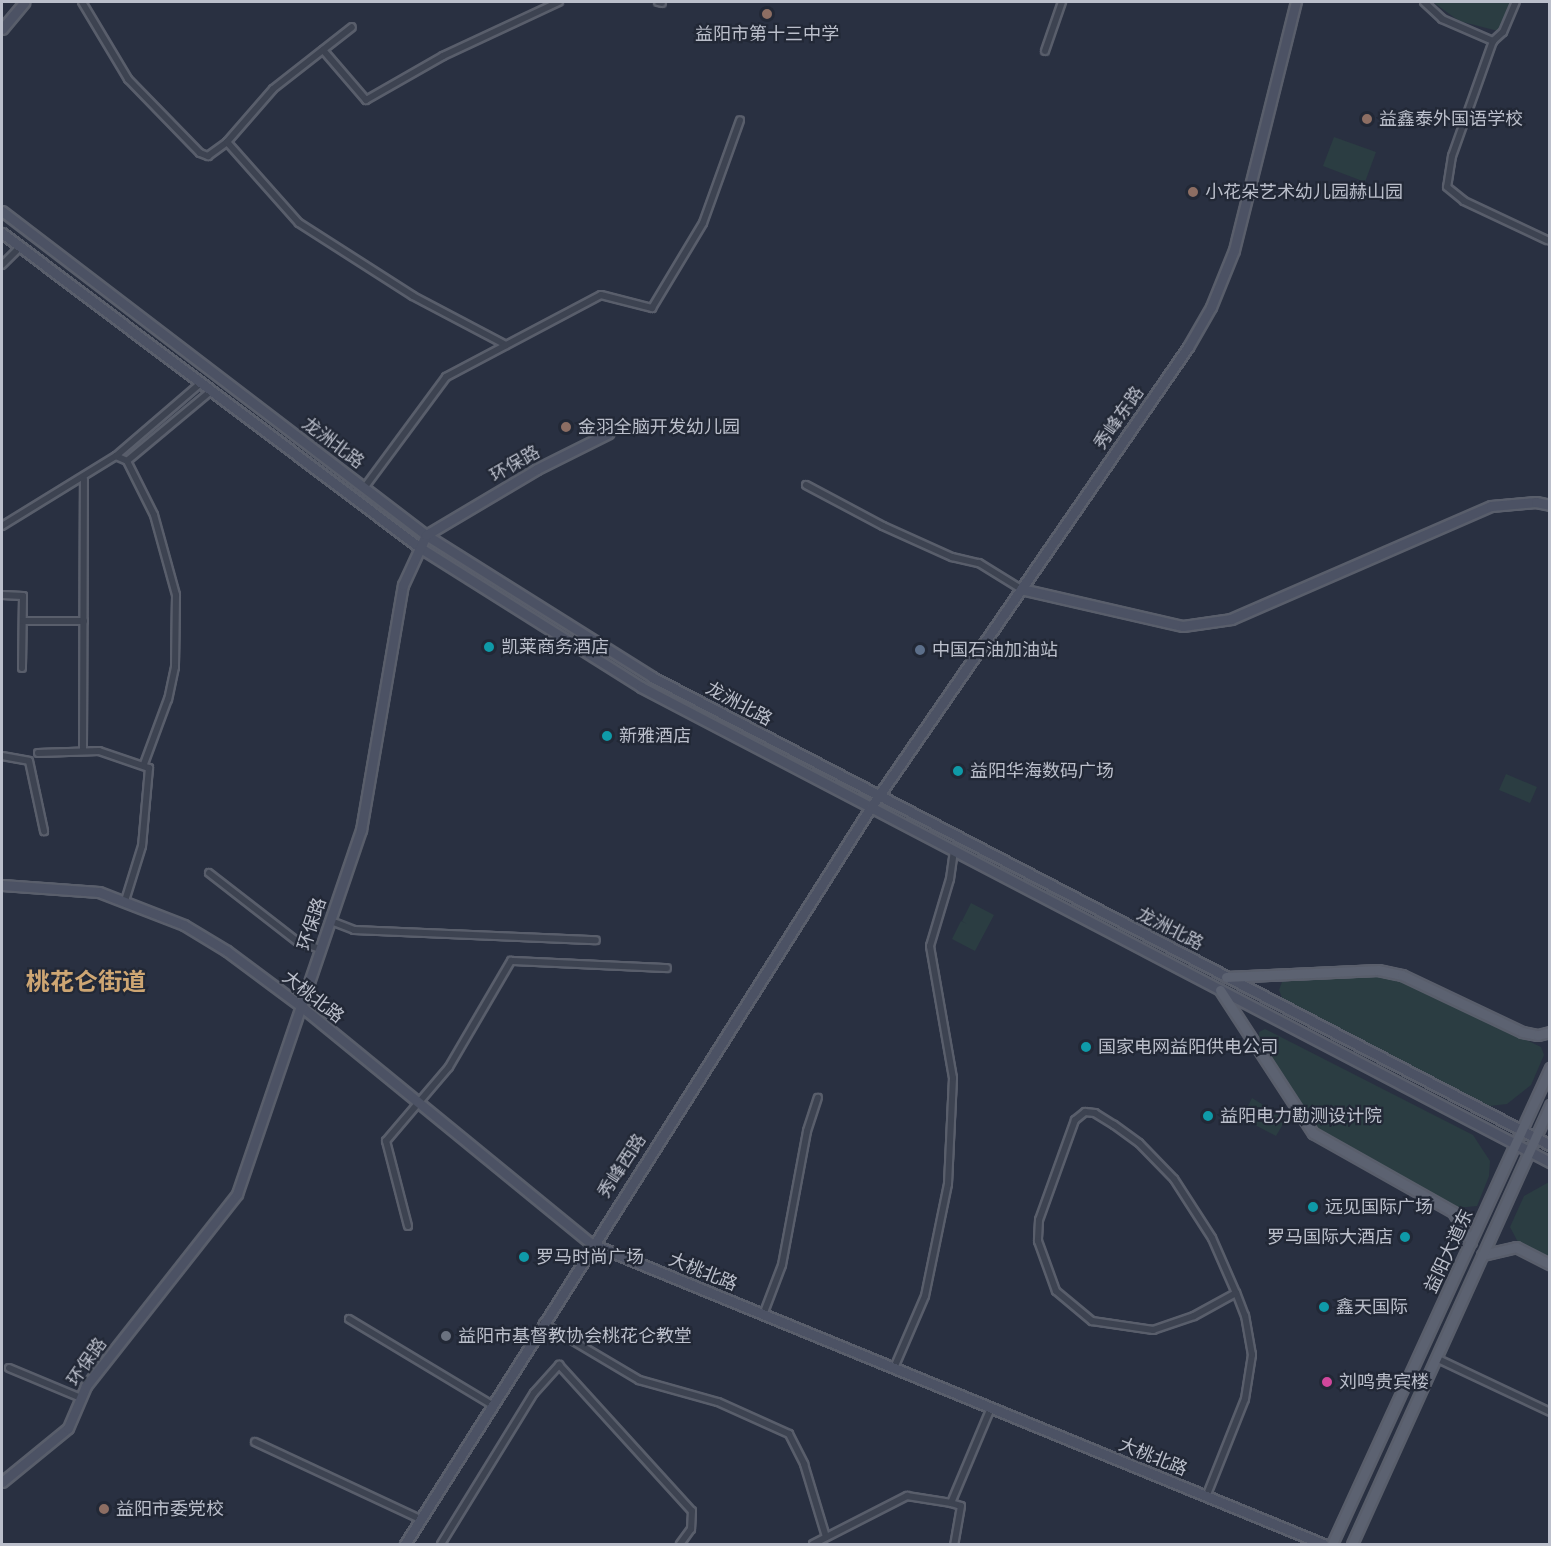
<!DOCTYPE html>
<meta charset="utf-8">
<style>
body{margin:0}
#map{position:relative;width:1551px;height:1546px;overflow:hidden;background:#293041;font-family:Cabin,"Noto Sans SC",sans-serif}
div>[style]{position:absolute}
.green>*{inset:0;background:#2b3d42}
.roads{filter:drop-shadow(2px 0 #595e6b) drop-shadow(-2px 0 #595e6b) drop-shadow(0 2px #595e6b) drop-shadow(0 -2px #595e6b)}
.street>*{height:6px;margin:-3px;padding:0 3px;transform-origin:3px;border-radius:3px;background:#3d4351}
.secondary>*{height:9px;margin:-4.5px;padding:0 4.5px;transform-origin:4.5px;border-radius:4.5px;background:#4c5264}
.primary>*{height:9px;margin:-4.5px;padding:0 4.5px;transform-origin:4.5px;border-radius:4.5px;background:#5c6271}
.dots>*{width:16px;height:16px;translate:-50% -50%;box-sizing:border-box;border:3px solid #222836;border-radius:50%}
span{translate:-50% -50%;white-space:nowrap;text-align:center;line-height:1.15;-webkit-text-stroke:4.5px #222836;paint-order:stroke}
.poi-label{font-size:18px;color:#bbbfcb}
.left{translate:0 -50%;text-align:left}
.right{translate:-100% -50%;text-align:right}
.street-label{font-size:18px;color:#bbbfcb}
.district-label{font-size:24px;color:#cea673;font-weight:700}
.frame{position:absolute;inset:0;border:3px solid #bbbfcb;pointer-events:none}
</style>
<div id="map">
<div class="green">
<div style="clip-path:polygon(1433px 2px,1511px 2px,1498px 31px,1459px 21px)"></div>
<div style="clip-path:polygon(1334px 137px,1376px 152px,1365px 182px,1323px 166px)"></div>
<div style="clip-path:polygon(1506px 774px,1537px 787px,1530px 803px,1499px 790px)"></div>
<div style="clip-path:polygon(971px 903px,994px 915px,975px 951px,952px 939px,961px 921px,967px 924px,962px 921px)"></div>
<div style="clip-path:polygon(1379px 973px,1398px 978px,1541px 1047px,1544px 1055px,1531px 1085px,1507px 1104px,1489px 1106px,1283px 1000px,1279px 990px,1282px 982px)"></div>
<div style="clip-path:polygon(1265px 1029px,1473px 1135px,1490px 1161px,1489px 1176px,1477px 1206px,1457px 1208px,1314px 1129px,1259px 1038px,1259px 1032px)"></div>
<div style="clip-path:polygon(1252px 1098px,1286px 1119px,1276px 1136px,1242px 1118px)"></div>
<div style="clip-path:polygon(1549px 1182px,1549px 1260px,1519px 1244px,1510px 1227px,1524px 1196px)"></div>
</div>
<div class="roads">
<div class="street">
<div style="left:82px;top:2px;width:90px;rotate:59.1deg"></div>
<div style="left:128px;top:79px;width:103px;rotate:45.8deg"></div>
<div style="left:200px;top:153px;width:9px;rotate:21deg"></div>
<div style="left:208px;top:156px;width:24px;rotate:-36deg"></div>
<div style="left:227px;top:142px;width:108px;rotate:48.4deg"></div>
<div style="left:299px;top:223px;width:135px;rotate:32.6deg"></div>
<div style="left:413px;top:296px;width:105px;rotate:27.8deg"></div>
<div style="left:658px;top:2px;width:4px;rotate:14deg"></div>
<div style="left:1424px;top:2px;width:25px;rotate:43deg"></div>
<div style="left:1442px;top:19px;width:56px;rotate:23.3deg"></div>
<div style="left:1493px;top:41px;width:122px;rotate:109.6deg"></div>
<div style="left:1452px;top:156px;width:31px;rotate:99deg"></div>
<div style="left:1447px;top:187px;width:22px;rotate:39deg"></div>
<div style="left:1464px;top:201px;width:92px;rotate:25.2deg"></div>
<div style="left:1493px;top:41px;width:13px;rotate:-42deg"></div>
<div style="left:1503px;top:32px;width:33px;rotate:-67deg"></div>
<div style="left:323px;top:50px;width:66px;rotate:49.3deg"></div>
<div style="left:366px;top:100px;width:89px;rotate:-29.7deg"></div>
<div style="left:443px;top:56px;width:128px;rotate:-25deg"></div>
<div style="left:1045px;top:51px;width:52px;rotate:-70.9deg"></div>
<div style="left:227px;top:142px;width:70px;rotate:-49deg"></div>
<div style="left:273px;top:89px;width:100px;rotate:-38.1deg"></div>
<div style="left:2px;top:265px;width:25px;rotate:-45deg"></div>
<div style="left:116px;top:456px;width:12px;rotate:24deg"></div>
<div style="left:127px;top:461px;width:60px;rotate:63.4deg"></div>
<div style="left:154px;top:515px;width:83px;rotate:74.6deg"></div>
<div style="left:176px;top:595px;width:72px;rotate:90.8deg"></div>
<div style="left:175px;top:667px;width:33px;rotate:102deg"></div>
<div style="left:168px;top:699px;width:69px;rotate:110.3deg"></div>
<div style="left:127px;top:461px;width:109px;rotate:-39.8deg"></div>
<div style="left:806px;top:485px;width:87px;rotate:28deg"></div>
<div style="left:883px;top:526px;width:76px;rotate:24.2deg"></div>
<div style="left:952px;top:557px;width:28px;rotate:13deg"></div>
<div style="left:979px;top:563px;width:49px;rotate:31.8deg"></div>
<div style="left:364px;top:488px;width:138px;rotate:-53.5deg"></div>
<div style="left:446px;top:377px;width:175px;rotate:-27.9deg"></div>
<div style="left:601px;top:295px;width:53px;rotate:14.3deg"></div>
<div style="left:652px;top:308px;width:99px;rotate:-59deg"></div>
<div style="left:703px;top:223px;width:109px;rotate:-70.2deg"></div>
<div style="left:2px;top:526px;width:134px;rotate:-31.6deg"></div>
<div style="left:116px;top:456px;width:112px;rotate:-40.7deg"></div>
<div style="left:2px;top:595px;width:21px;rotate:3deg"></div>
<div style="left:23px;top:596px;width:72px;rotate:90.8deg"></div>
<div style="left:23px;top:621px;width:61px"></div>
<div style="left:83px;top:750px;width:271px;rotate:-89.8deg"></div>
<div style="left:38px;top:753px;width:61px;rotate:-1.9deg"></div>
<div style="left:99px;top:751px;width:53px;rotate:18.8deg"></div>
<div style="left:149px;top:768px;width:78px;rotate:95.1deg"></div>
<div style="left:142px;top:846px;width:58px;rotate:107.2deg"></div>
<div style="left:2px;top:756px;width:27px;rotate:10deg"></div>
<div style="left:29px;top:761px;width:72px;rotate:77.9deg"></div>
<div style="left:209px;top:873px;width:113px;rotate:37.8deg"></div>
<div style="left:298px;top:942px;width:24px;rotate:17deg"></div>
<div style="left:331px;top:921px;width:25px;rotate:21deg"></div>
<div style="left:354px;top:930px;width:242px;rotate:2.4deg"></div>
<div style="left:408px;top:1226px;width:88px;rotate:-104.5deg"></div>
<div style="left:386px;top:1141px;width:97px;rotate:-49.6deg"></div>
<div style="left:449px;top:1067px;width:123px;rotate:-59.7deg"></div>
<div style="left:511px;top:961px;width:156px;rotate:2.6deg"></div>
<div style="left:763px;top:1315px;width:53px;rotate:-69.2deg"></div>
<div style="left:782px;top:1265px;width:136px;rotate:-79.4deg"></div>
<div style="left:807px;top:1131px;width:35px;rotate:-72deg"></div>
<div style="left:349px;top:1319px;width:167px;rotate:31deg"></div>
<div style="left:543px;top:1323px;width:112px;rotate:30.7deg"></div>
<div style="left:639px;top:1380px;width:82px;rotate:15.6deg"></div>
<div style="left:718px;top:1402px;width:78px;rotate:24.3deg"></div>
<div style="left:789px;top:1434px;width:34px;rotate:63deg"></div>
<div style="left:804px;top:1464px;width:76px;rotate:73.2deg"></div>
<div style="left:1436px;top:1358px;width:126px;rotate:25.3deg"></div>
<div style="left:9px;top:1368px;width:78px;rotate:22.6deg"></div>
<div style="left:894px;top:1368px;width:78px;rotate:-66.7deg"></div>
<div style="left:925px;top:1296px;width:114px;rotate:-78.4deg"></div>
<div style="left:948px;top:1184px;width:106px;rotate:-87.3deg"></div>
<div style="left:953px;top:1078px;width:134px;rotate:-99.9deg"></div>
<div style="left:930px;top:946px;width:70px;rotate:-73.4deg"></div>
<div style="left:950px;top:879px;width:29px;rotate:-82deg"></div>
<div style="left:255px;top:1442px;width:182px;rotate:25deg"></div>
<div style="left:1206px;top:1497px;width:105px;rotate:-68.3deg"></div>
<div style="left:1245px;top:1399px;width:45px;rotate:-81deg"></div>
<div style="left:1252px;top:1355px;width:40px;rotate:-100deg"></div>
<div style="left:1245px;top:1316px;width:25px;rotate:-111deg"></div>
<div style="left:1236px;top:1293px;width:60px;rotate:-113.6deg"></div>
<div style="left:1212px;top:1238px;width:70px;rotate:-122.8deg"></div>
<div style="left:1174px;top:1179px;width:50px;rotate:-134.2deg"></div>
<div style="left:1139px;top:1143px;width:31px;rotate:-144deg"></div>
<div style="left:1114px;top:1125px;width:22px;rotate:-148deg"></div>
<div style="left:1095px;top:1113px;width:10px;rotate:-174deg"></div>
<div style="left:1085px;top:1112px;width:13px;rotate:141deg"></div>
<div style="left:1075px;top:1120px;width:106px;rotate:109.8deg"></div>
<div style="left:1039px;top:1220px;width:21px;rotate:93deg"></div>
<div style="left:1038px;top:1241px;width:53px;rotate:70.2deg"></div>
<div style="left:1056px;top:1291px;width:47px;rotate:39.8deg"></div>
<div style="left:1092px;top:1321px;width:62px;rotate:8.4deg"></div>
<div style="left:1153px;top:1330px;width:43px;rotate:-18.9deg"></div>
<div style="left:1194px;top:1316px;width:48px;rotate:-28.7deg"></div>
<div style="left:951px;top:1503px;width:10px;rotate:17deg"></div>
<div style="left:961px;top:1506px;width:39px;rotate:100deg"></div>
<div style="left:441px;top:1544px;width:177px;rotate:-58.4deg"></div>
<div style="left:534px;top:1393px;width:38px;rotate:-48deg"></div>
<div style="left:559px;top:1365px;width:197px;rotate:47.7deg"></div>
<div style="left:692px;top:1511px;width:18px;rotate:93deg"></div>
<div style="left:691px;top:1529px;width:19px;rotate:126deg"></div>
<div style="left:813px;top:1544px;width:106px;rotate:-27.1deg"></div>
<div style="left:907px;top:1496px;width:45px;rotate:9deg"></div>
<div style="left:951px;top:1503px;width:103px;rotate:-67.2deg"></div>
</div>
<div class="secondary">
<div style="left:2px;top:29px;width:35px;rotate:-50deg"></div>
<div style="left:2px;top:211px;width:534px;rotate:37.39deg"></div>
<div style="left:426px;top:535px;width:267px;rotate:32.1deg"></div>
<div style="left:652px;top:677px;width:1013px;rotate:27.53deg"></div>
<div style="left:2px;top:233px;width:522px;rotate:36.98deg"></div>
<div style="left:419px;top:547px;width:262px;rotate:32.2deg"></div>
<div style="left:641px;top:687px;width:1026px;rotate:27.59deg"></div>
<div style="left:1021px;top:589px;width:166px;rotate:12.9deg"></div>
<div style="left:1183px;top:626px;width:49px;rotate:-8.3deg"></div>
<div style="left:1231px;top:619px;width:283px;rotate:-23.5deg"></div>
<div style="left:1491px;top:506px;width:45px;rotate:-5.1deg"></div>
<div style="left:1536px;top:502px;width:14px;rotate:12deg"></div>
<div style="left:2px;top:885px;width:97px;rotate:4.1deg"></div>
<div style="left:99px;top:892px;width:91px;rotate:21.2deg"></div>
<div style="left:184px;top:925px;width:50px;rotate:31.2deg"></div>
<div style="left:227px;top:951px;width:94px;rotate:36.7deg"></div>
<div style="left:302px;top:1007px;width:375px;rotate:39.3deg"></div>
<div style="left:592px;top:1244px;width:790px;rotate:22.31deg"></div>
<div style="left:2px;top:1482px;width:85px;rotate:-39.3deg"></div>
<div style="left:68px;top:1428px;width:46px;rotate:-66.8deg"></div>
<div style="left:86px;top:1386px;width:244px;rotate:-51.8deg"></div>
<div style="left:237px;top:1194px;width:385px;rotate:-71.2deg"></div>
<div style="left:361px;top:830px;width:249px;rotate:-80.3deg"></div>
<div style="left:403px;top:585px;width:55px;rotate:-65.3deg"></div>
<div style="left:426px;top:535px;width:129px;rotate:-30.7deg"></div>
<div style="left:537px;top:469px;width:80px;rotate:-26.6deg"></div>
<div style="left:405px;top:1544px;width:872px;rotate:-57.7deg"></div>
<div style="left:871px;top:807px;width:559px;rotate:-55.43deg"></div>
<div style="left:1188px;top:347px;width:46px;rotate:-60.1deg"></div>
<div style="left:1211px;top:307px;width:61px;rotate:-68deg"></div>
<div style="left:1234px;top:250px;width:256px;rotate:-76deg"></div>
</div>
<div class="primary">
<div style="left:1226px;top:977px;width:152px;rotate:-2.6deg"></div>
<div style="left:1378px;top:970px;width:25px;rotate:12deg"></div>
<div style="left:1402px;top:975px;width:133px;rotate:25.4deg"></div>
<div style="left:1522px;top:1032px;width:16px;rotate:11deg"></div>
<div style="left:1538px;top:1035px;width:12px;rotate:-14deg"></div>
<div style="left:1220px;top:990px;width:171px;rotate:57deg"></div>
<div style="left:1313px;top:1133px;width:161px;rotate:29.4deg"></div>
<div style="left:1453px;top:1212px;width:35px;rotate:59deg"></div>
<div style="left:1482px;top:1255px;width:35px;rotate:-13deg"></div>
<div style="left:1516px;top:1247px;width:38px;rotate:27deg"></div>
<div style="left:1332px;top:1544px;width:524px;rotate:-65.39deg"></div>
<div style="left:1352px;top:1544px;width:482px;rotate:-65.7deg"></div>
</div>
</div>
<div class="dots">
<div style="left:767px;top:14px;background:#8d6e63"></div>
<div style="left:1367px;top:119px;background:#8d6e63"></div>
<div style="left:1193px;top:192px;background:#8d6e63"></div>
<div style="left:566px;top:427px;background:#8d6e63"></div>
<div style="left:489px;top:647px;background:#0f9aa8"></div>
<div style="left:920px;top:650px;background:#5c6f8a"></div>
<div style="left:607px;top:736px;background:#0f9aa8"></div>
<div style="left:958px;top:771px;background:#0f9aa8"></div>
<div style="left:1086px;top:1047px;background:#0f9aa8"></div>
<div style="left:1208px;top:1116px;background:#0f9aa8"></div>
<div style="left:1313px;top:1207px;background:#0f9aa8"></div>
<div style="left:1405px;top:1237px;background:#0f9aa8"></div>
<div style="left:524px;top:1257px;background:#0f9aa8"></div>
<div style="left:1324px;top:1307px;background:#0f9aa8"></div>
<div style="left:446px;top:1336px;background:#6b7280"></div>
<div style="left:1327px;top:1382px;background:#d1479c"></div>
<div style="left:104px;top:1509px;background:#8d6e63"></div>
</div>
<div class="poi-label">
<span style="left:767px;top:34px">益阳市第十三中学</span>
<span class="left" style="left:1379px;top:119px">益鑫泰外国语学校</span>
<span class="left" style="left:1205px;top:192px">小花朵艺术幼儿园赫山园</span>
<span class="left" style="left:578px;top:427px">金羽全脑开发幼儿园</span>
<span class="left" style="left:501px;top:647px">凯莱商务酒店</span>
<span class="left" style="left:932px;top:650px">中国石油加油站</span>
<span class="left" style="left:619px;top:736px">新雅酒店</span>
<span class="left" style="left:970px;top:771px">益阳华海数码广场</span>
<span class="left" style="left:1098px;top:1047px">国家电网益阳供电公司</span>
<span class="left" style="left:1220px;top:1116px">益阳电力勘测设计院</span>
<span class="left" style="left:1325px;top:1207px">远见国际广场</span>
<span class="right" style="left:1393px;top:1237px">罗马国际大酒店</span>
<span class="left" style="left:536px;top:1257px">罗马时尚广场</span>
<span class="left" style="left:1336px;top:1307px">鑫天国际</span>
<span class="left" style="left:458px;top:1336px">益阳市基督教协会桃花仑教堂</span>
<span class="left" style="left:1339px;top:1382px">刘鸣贵宾楼</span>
<span class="left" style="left:116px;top:1509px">益阳市委党校</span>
</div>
<div class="street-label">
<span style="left:1119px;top:418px;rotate:-55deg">秀峰东路</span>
<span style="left:333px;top:443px;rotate:37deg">龙洲北路</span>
<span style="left:515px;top:464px;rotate:-30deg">环保路</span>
<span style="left:739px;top:704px;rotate:28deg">龙洲北路</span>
<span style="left:312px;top:924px;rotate:-72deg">环保路</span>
<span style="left:1170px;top:929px;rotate:27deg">龙洲北路</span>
<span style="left:313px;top:997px;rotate:38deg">大桃北路</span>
<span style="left:622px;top:1166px;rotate:-57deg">秀峰西路</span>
<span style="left:1449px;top:1251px;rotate:-65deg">益阳大道东</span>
<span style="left:703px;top:1272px;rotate:22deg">大桃北路</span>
<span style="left:87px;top:1362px;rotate:-55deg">环保路</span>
<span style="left:1153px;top:1457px;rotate:22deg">大桃北路</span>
</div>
<div class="district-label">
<span style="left:86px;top:982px">桃花仑街道</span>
</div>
<div class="frame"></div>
</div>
